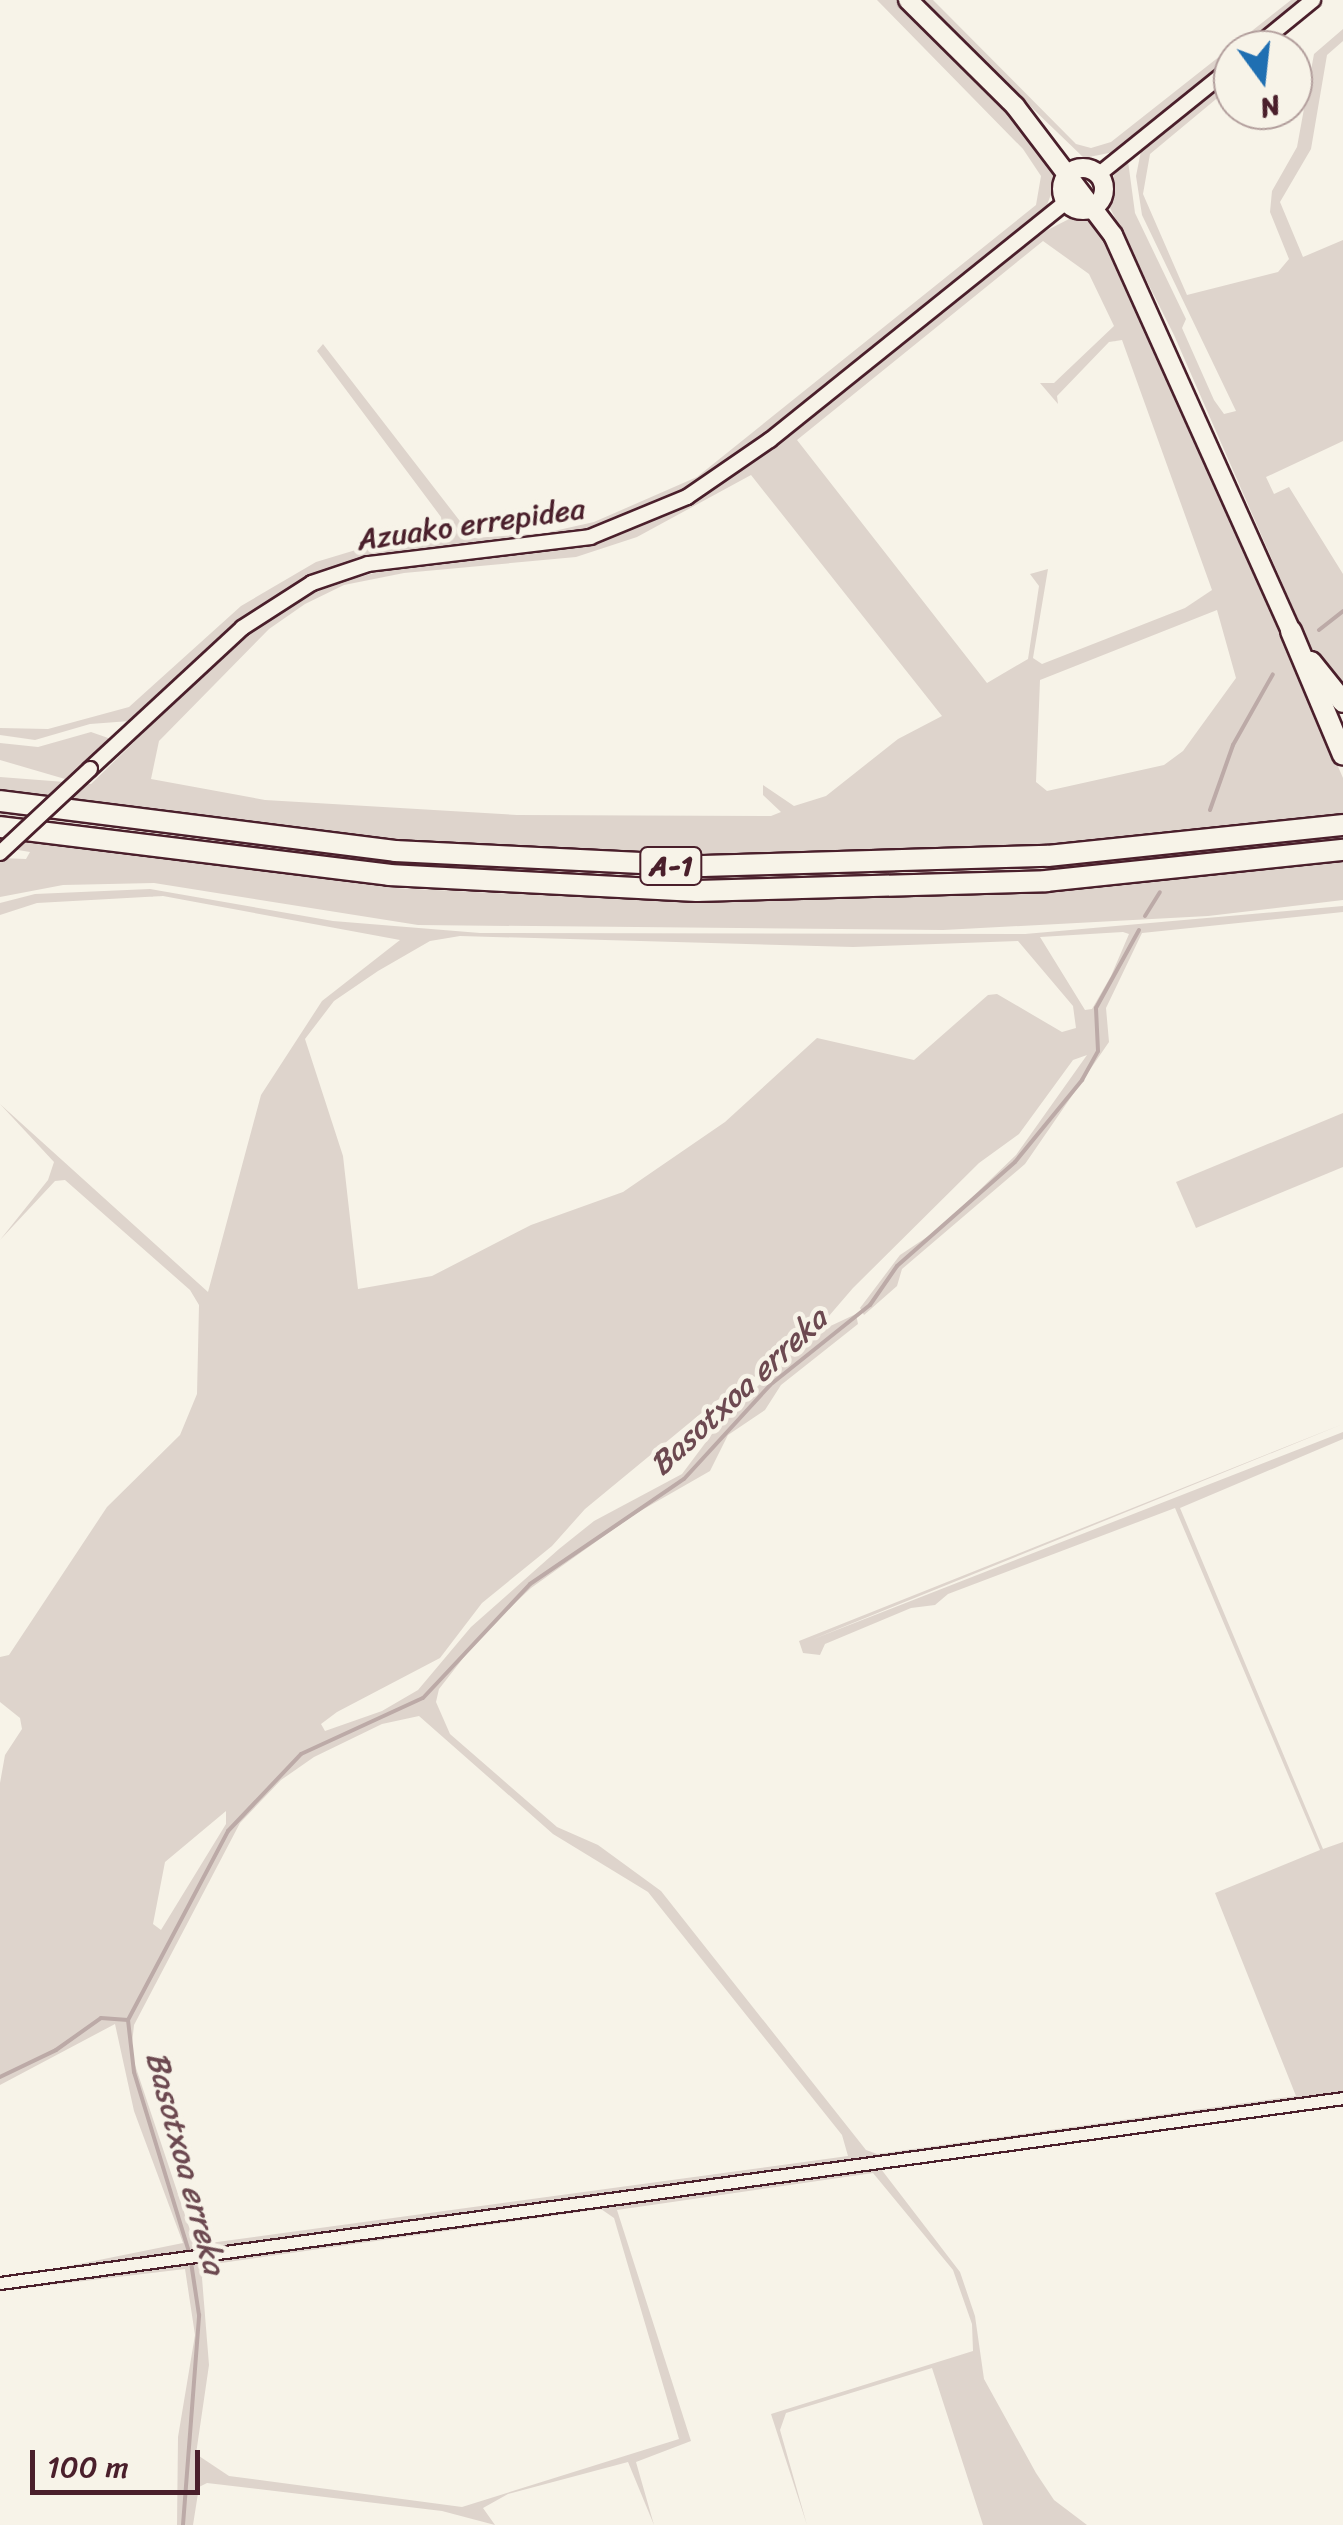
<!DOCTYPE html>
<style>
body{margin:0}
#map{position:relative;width:1343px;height:2525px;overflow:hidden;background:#f7f3e8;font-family:Sriracha,sans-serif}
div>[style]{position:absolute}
.green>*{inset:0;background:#ded4cc}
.stream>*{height:4px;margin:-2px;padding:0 2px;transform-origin:2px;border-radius:2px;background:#bcaaa7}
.roads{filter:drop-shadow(2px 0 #4a1f2b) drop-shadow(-2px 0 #4a1f2b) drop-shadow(0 2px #4a1f2b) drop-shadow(0 -2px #4a1f2b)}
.minor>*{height:11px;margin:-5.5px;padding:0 5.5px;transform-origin:5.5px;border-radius:5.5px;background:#f7f3e8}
.tertiary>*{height:14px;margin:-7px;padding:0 7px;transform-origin:7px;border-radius:7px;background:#f7f3e8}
.secondary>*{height:18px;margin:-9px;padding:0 9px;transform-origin:9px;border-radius:9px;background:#f7f3e8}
.secondary>.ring{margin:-9px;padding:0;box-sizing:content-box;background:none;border:18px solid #f7f3e8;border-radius:50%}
.motorway>*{height:20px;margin:-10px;padding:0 10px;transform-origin:10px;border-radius:10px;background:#f7f3e8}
.bridges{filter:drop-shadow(2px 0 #4a1f2b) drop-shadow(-2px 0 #4a1f2b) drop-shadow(0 2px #4a1f2b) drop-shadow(0 -2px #4a1f2b)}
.tertiary-bridge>*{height:14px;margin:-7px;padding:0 7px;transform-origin:7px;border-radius:7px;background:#f7f3e8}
span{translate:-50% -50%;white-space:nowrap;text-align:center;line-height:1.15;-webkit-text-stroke:9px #f7f3e8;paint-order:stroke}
.shield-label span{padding:2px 8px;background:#f7f3e8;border:2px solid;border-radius:8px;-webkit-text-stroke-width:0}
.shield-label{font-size:28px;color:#4a1f2b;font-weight:700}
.street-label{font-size:30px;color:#4a1f2b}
.water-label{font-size:32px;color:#6c4950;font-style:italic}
.north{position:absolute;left:1213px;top:30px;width:100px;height:100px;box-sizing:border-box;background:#f7f3e8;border:2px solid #b29e9c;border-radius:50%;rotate:165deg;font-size:28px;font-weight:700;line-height:40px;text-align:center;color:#4a1f2b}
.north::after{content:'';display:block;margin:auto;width:35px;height:45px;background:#1f6fb2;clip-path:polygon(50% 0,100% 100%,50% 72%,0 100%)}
.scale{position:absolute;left:30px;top:2450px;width:170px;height:45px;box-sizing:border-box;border:5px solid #4a1f2b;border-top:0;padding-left:12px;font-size:30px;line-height:35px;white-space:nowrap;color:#4a1f2b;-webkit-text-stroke:8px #f7f3e8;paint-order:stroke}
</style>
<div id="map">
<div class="green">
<div style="clip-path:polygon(877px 0,897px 0,1017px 123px,1052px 171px,1055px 183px,1046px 208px,725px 464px,645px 510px,566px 534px,390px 554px,315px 573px,237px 620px,130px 721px,90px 724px,35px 740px,0 735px,0 728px,48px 729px,129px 707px,241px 606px,316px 562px,369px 546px,444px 539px,441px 517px,317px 351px,323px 344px,473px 538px,545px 533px,594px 522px,697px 477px,1036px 205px,1041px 176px,1023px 149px)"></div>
<div style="clip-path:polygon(920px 0,933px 0,1076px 144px,1091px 148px,1111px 142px,1291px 0,1300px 0,1114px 152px,1084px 158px)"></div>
<div style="clip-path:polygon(1343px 29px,1343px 41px,1327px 55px,1311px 149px,1280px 202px,1303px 257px,1343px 240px,1343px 441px,1266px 477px,1274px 494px,1289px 487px,1343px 574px,1343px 690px,1311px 649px,1174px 335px,1109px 206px,1114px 175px,1128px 161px,1135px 213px,1186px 319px,1182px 328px,1214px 400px,1224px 414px,1236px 411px,1142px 215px,1136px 176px,1141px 151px,1233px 75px,1233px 85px,1150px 154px,1143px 194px,1187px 295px,1278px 272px,1289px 259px,1270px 212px,1272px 191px,1297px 147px,1314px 54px)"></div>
<div style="clip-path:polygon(evenodd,1069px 219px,1087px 221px,1104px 237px,1141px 311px,1343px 778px,1343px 815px,1001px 850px,710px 856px,381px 838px,0 789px,0 777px,91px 784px,240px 639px,313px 590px,392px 568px,587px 545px,691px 504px,786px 438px,1032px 238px,1069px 219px,1043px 241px,1089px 274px,1114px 326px,1054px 383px,1040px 383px,1058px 404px,1057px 396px,1109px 342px,1122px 340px,1212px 590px,1185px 608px,1042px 664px,1033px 658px,1048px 569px,1030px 574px,1039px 586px,1028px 659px,987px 683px,797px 440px,1043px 241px,1069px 219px,751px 475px,942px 716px,898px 739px,826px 796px,794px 806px,763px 785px,763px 795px,781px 812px,771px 816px,517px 815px,265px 800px,151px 779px,159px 741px,269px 629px,305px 604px,344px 585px,404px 573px,576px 557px,637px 537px,751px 475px,1069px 219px,1217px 610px,1236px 678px,1183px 751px,1164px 765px,1047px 791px,1036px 782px,1040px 680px,1217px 610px)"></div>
<div style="clip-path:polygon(91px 732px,111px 739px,65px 779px,0 760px,0 743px,38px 747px)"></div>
<div style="clip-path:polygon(0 808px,288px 848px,644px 872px,895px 873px,1162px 855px,1343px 833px,1343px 842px,964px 879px,697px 883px,374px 866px,0 819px)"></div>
<div style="clip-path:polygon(0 837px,395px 888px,680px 902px,1020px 894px,1343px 861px,1343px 900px,1208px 916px,943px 930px,418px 925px,154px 883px,63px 885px,0 897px,0 858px,26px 859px,30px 852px,0 847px)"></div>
<div style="clip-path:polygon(evenodd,150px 889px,333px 921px,480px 933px,1025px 934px,1343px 906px,1343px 912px,1142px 933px,1106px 1008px,1109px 1042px,1025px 1164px,902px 1269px,897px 1286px,864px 1315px,860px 1308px,900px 1255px,939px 1229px,1016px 1155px,1087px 1055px,1073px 1060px,1019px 1134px,979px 1163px,853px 1288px,822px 1324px,824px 1329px,856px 1314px,858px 1324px,781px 1385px,765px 1410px,728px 1435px,710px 1471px,635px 1514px,531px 1588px,482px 1634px,439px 1689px,436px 1702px,450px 1734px,557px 1827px,598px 1845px,661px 1891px,866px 2150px,877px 2154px,1296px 2096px,1215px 1893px,1320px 1850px,1175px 1508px,948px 1594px,935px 1605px,911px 1608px,825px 1644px,820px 1655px,803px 1653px,799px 1641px,1343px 1424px,811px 1640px,1343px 1432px,1343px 1439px,1180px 1508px,1323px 1849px,1343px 1842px,1343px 2094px,0 2280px,183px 2243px,134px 2111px,115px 2024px,0 2085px,0 1783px,5px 1755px,22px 1729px,20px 1718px,0 1702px,0 1657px,9px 1655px,107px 1507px,180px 1435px,197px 1394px,199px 1305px,190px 1290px,65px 1180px,55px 1181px,0 1240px,48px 1180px,54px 1162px,0 1104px,208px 1292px,261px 1095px,322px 1001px,400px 940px,163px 896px,37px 903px,0 915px,0 903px,35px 894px,150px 889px,1123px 932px,1129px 934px,1111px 976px,1092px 1009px,1085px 1010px,1040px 937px,1123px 932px,150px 889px,460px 936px,853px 947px,1018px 941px,1073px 1006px,1076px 1028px,1062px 1032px,997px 994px,988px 995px,914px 1060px,817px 1038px,725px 1122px,623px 1192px,531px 1225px,432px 1276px,358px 1289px,343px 1156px,305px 1039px,334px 1001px,378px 971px,430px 941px,460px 936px,150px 889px,765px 1370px,770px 1374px,721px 1422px,682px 1474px,594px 1521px,559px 1549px,471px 1627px,418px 1690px,382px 1711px,325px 1731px,321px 1724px,337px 1712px,440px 1658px,482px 1603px,552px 1546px,585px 1509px,716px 1401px,765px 1370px,150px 889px,419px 1716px,553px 1834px,648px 1892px,842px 2135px,848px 2156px,195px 2245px,131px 2053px,134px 2025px,240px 1823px,281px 1780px,314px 1757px,382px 1724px,419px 1716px,150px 889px,226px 1811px,226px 1824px,161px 1930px,153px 1924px,165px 1862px,226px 1811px)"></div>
<div style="clip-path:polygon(1343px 1113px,1343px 1167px,1196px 1228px,1176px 1182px)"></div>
<div style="clip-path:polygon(evenodd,1343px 2100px,881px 2169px,960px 2272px,975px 2316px,984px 2379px,1036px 2473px,1054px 2500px,1087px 2525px,983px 2525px,932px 2368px,786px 2413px,780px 2430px,807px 2525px,771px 2414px,973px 2351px,972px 2324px,953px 2270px,873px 2173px,617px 2210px,691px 2441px,636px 2462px,654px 2525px,628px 2462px,508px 2494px,483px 2508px,495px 2525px,442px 2511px,207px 2483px,199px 2487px,193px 2525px,177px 2525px,178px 2437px,195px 2335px,185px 2269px,0 2291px,1343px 2100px,601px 2209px,614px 2218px,679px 2439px,462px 2507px,229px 2476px,196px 2454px,209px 2365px,202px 2278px,207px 2265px,601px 2209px)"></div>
</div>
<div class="stream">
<div style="left:1319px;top:630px;width:31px;rotate:-38deg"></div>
<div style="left:1210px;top:810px;width:69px;rotate:-70.5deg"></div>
<div style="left:1233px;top:745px;width:81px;rotate:-60.6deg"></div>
<div style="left:1145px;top:916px;width:28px;rotate:-58deg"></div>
<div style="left:0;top:2077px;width:62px;rotate:-25.7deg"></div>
<div style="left:56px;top:2050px;width:55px;rotate:-35.4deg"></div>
<div style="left:101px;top:2018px;width:27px;rotate:4deg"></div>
<div style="left:189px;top:2252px;width:188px;rotate:-107deg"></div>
<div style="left:134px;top:2072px;width:52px;rotate:-96.6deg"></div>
<div style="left:128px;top:2020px;width:214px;rotate:-62.1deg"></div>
<div style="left:228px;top:1831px;width:106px;rotate:-46.5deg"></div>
<div style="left:301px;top:1754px;width:134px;rotate:-24.7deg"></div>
<div style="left:423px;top:1698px;width:156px;rotate:-46.8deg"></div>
<div style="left:530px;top:1584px;width:186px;rotate:-34.3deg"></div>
<div style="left:684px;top:1479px;width:127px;rotate:-47.5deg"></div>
<div style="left:770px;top:1385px;width:128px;rotate:-38.7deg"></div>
<div style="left:870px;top:1305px;width:47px;rotate:-55.3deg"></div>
<div style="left:897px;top:1266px;width:157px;rotate:-41.4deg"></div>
<div style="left:1015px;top:1162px;width:106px;rotate:-50.7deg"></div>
<div style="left:1082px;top:1080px;width:33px;rotate:-61deg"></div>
<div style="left:1098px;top:1051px;width:43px;rotate:-92.7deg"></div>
<div style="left:1096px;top:1008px;width:89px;rotate:-61.1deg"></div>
<div style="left:183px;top:2525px;width:211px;rotate:-85.6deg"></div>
<div style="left:199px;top:2315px;width:54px;rotate:-98.6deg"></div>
</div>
<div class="roads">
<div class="minor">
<div style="left:0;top:2283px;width:1356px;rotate:-7.84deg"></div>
</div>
<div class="tertiary">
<div style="left:1252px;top:50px;width:79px;rotate:-39.3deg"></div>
<div style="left:1098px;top:175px;width:174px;rotate:-38.9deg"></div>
<div style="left:90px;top:769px;width:207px;rotate:-42.8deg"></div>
<div style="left:242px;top:628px;width:83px;rotate:-32.7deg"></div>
<div style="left:312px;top:583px;width:59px;rotate:-18.7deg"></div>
<div style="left:368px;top:564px;width:224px;rotate:-6.9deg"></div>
<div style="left:590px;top:537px;width:105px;rotate:-22.4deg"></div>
<div style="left:687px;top:497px;width:101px;rotate:-34.5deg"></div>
<div style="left:770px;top:440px;width:380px;rotate:-38.8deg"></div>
</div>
<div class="secondary">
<div style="left:908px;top:0;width:151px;rotate:44.7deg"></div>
<div style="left:1015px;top:106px;width:162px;rotate:52.8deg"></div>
<div style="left:1113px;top:235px;width:434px;rotate:65.8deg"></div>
<div class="ring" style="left:1062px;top:168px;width:24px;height:24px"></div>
</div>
<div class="motorway">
<div style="left:1291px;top:631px;width:134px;rotate:67.2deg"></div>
<div style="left:1311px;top:662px;width:51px;rotate:51.3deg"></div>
<div style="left:0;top:801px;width:398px;rotate:7.2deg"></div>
<div style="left:395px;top:851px;width:308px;rotate:2.8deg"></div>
<div style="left:703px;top:866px;width:345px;rotate:-1.7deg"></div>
<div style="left:1048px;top:856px;width:297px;rotate:-6deg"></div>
<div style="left:0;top:827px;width:392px;rotate:7deg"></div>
<div style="left:389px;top:875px;width:308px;rotate:3deg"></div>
<div style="left:697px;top:891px;width:349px;rotate:-1.6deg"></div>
<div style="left:1046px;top:881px;width:299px;rotate:-6deg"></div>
</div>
</div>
<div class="bridges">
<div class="tertiary-bridge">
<div style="left:0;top:853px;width:123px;rotate:-43deg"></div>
</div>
</div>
<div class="shield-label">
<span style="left:671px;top:866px">A-1</span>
</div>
<div class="street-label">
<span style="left:471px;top:524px;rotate:-8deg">Azuako errepidea</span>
</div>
<div class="water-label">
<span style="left:739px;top:1392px;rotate:-43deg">Basotxoa erreka</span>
<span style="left:185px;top:2163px;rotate:75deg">Basotxoa erreka</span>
</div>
<div class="north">N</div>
<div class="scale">100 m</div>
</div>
